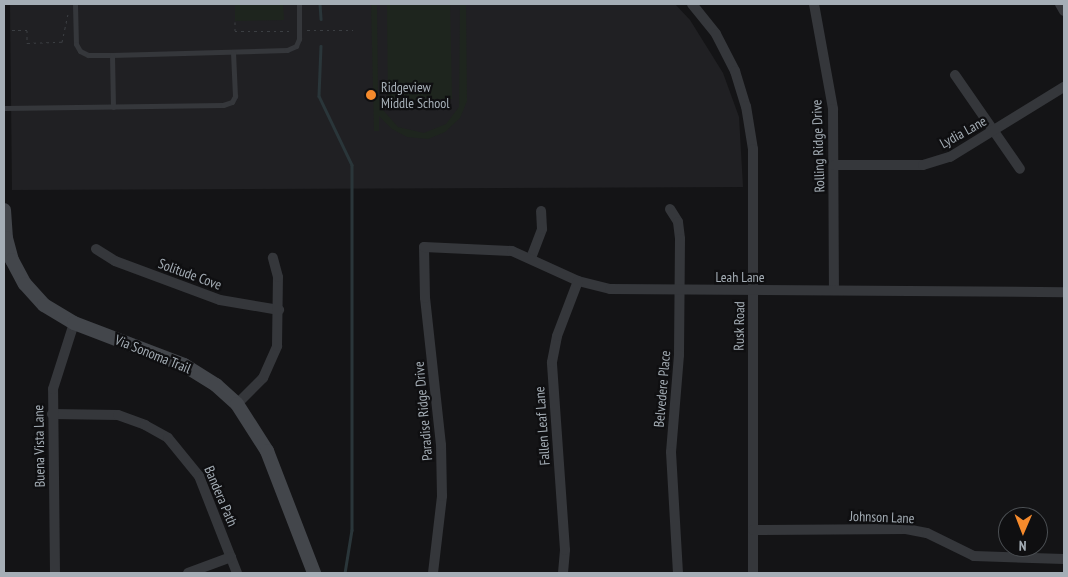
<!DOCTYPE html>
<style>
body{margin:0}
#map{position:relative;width:1068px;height:577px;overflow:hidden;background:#141416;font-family:"PT Sans Narrow",sans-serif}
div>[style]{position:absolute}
.built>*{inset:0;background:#202023}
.green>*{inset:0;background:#1e251e}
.stream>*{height:2.5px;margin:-1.25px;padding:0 1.25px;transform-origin:1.25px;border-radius:1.25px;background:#2a363a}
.path>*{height:1px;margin-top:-0.5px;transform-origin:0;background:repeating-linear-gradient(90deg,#3b3e42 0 2.5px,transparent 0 6.5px)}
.lane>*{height:5px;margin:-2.5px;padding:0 2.5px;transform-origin:2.5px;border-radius:2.5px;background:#35373b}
.street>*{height:10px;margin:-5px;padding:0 5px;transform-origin:5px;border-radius:5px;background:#35373b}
.secondary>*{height:14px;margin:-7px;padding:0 7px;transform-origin:7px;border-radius:7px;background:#43464b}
.dots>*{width:14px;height:14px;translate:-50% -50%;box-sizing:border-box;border:2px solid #0f0f11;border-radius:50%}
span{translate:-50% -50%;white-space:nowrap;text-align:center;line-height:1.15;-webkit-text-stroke:4.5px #0f0f11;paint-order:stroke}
.poi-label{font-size:14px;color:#a5aeb6}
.left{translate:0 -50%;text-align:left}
.street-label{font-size:14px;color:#a5aeb6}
.frame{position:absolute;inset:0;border:5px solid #a5aeb6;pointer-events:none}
.north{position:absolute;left:998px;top:507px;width:50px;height:50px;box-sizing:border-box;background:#0f0f11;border:1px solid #4b4f53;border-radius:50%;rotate:181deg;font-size:14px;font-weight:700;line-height:20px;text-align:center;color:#a5aeb6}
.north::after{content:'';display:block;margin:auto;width:18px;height:22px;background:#f58a2c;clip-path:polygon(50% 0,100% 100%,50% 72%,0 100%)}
</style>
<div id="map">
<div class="built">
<div style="clip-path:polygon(10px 4px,675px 4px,690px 20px,723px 73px,739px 117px,743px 187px,12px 190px)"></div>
</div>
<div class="green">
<div style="clip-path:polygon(235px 4px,283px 4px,284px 20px,235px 21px)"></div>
<div style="clip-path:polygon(371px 4px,377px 4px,378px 95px,383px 110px,398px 127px,424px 133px,446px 124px,459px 107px,460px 4px,466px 4px,467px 101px,460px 118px,445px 132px,428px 139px,407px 137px,392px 129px,379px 116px,379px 131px,374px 131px)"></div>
<div style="clip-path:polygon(387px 4px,450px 4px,452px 99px,388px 101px)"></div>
</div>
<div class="stream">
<div style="left:320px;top:4px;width:15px;rotate:86deg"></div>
<div style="left:321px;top:46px;width:50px;rotate:92.3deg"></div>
<div style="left:319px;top:96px;width:76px;rotate:64.4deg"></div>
<div style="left:352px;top:165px;width:365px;rotate:90deg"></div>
<div style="left:352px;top:530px;width:44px;rotate:99.2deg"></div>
</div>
<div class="path">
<div style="left:235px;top:22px;width:9px;rotate:90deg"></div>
<div style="left:235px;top:31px;width:58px"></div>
<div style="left:12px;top:30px;width:15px"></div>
<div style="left:27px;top:30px;width:13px;rotate:90deg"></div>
<div style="left:27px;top:43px;width:35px;rotate:-2deg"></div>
<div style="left:62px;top:42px;width:30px;rotate:-78deg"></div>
<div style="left:307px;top:30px;width:46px"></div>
</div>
<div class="lane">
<div style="left:75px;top:4px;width:40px;rotate:88.6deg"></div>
<div style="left:76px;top:44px;width:8px;rotate:60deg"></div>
<div style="left:80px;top:51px;width:9px;rotate:27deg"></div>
<div style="left:88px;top:55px;width:24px"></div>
<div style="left:112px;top:55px;width:175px;rotate:-1.6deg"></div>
<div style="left:287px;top:50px;width:10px;rotate:-24deg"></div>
<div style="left:296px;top:46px;width:8px;rotate:-67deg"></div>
<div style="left:299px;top:39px;width:35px;rotate:-90deg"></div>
<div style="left:112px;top:55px;width:52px;rotate:88.9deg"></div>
<div style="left:4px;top:108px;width:219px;rotate:-0.8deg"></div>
<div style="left:223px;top:105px;width:9px;rotate:-18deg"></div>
<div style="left:232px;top:102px;width:7px;rotate:-63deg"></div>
<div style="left:235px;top:96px;width:44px;rotate:-92.6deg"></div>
</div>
<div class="street">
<div style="left:692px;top:4px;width:38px;rotate:51deg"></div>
<div style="left:716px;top:34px;width:42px;rotate:62.8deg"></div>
<div style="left:735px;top:71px;width:37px;rotate:73deg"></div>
<div style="left:746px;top:106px;width:44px;rotate:80.8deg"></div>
<div style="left:753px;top:149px;width:424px;rotate:90deg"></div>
<div style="left:814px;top:4px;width:107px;rotate:79.7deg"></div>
<div style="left:833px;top:109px;width:181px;rotate:89.7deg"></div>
<div style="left:1060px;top:4px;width:8px;rotate:60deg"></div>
<div style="left:955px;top:75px;width:114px;rotate:55.3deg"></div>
<div style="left:834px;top:165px;width:89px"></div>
<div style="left:923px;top:165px;width:28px;rotate:-17deg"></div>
<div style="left:950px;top:157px;width:134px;rotate:-31.6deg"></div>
<div style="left:670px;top:209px;width:15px;rotate:58deg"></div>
<div style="left:678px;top:222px;width:17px;rotate:83deg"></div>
<div style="left:680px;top:239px;width:116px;rotate:90.5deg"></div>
<div style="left:679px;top:355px;width:97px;rotate:94.7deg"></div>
<div style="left:671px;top:452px;width:121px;rotate:86.7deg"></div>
<div style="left:96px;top:249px;width:22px;rotate:32deg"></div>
<div style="left:115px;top:261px;width:112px;rotate:20.4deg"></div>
<div style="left:220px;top:300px;width:60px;rotate:9.6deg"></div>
<div style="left:531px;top:258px;width:31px;rotate:-69deg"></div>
<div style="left:542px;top:229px;width:18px;rotate:-93deg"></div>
<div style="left:237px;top:404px;width:37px;rotate:-45deg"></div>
<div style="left:263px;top:378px;width:35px;rotate:-66deg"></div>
<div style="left:277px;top:346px;width:69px;rotate:-89.2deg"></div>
<div style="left:278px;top:277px;width:20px;rotate:-105deg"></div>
<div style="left:52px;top:414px;width:66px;rotate:0.9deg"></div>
<div style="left:118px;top:415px;width:29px;rotate:20deg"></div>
<div style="left:145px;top:425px;width:26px;rotate:29deg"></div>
<div style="left:168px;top:438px;width:49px;rotate:50.8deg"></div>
<div style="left:199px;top:476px;width:104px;rotate:68.6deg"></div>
<div style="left:753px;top:530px;width:153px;rotate:-0.4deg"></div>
<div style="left:906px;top:529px;width:21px;rotate:11deg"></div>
<div style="left:927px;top:533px;width:52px;rotate:26.1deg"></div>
<div style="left:974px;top:556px;width:90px;rotate:1.9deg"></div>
<div style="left:55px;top:573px;width:184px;rotate:-90.6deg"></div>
<div style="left:53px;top:389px;width:69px;rotate:-72.3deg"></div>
<div style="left:188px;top:573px;width:46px;rotate:-20.4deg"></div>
<div style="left:433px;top:573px;width:78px;rotate:-83.3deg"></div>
<div style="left:442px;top:496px;width:51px;rotate:-91.1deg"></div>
<div style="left:441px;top:445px;width:148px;rotate:-96.2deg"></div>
<div style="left:425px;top:298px;width:51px;rotate:-91.1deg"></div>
<div style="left:424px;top:247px;width:88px;rotate:2.6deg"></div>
<div style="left:512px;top:251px;width:72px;rotate:24.4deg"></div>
<div style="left:578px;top:281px;width:33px;rotate:14deg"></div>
<div style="left:610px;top:289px;width:454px;rotate:0.4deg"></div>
<div style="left:563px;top:573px;width:23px;rotate:-85deg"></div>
<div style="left:565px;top:550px;width:188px;rotate:-94deg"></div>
<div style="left:552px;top:362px;width:26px;rotate:-79deg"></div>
<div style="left:557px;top:336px;width:59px;rotate:-69.1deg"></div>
</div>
<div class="secondary">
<div style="left:4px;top:210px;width:28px;rotate:86deg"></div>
<div style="left:6px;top:238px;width:23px;rotate:75deg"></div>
<div style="left:12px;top:260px;width:27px;rotate:62deg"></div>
<div style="left:25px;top:284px;width:28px;rotate:48deg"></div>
<div style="left:44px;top:305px;width:35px;rotate:31deg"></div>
<div style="left:74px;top:323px;width:118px;rotate:20.9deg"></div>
<div style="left:184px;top:365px;width:38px;rotate:32deg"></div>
<div style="left:216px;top:385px;width:28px;rotate:42deg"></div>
<div style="left:237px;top:404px;width:56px;rotate:57.4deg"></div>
<div style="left:267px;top:451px;width:131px;rotate:68.9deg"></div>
</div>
<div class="dots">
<div style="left:371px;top:95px;background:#f58a2c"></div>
</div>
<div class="poi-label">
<span class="left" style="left:381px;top:95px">Ridgeview<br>Middle School</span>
</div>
<div class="street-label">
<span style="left:963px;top:132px;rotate:-29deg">Lydia Lane</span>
<span style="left:818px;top:146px;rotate:-92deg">Rolling Ridge Drive</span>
<span style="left:190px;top:274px;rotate:20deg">Solitude Cove</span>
<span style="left:740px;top:277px">Leah Lane</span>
<span style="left:739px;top:326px;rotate:-89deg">Rusk Road</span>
<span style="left:153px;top:354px;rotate:22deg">Via Sonoma Trail</span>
<span style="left:662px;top:389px;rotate:-85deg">Belvedere Place</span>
<span style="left:423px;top:411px;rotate:-95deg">Paradise Ridge Drive</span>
<span style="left:542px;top:426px;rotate:-94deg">Fallen Leaf Lane</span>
<span style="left:39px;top:446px;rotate:-91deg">Buena Vista Lane</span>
<span style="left:221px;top:496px;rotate:67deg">Bandera Path</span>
<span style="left:882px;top:517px;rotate:2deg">Johnson Lane</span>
</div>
<div class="frame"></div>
<div class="north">N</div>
</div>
